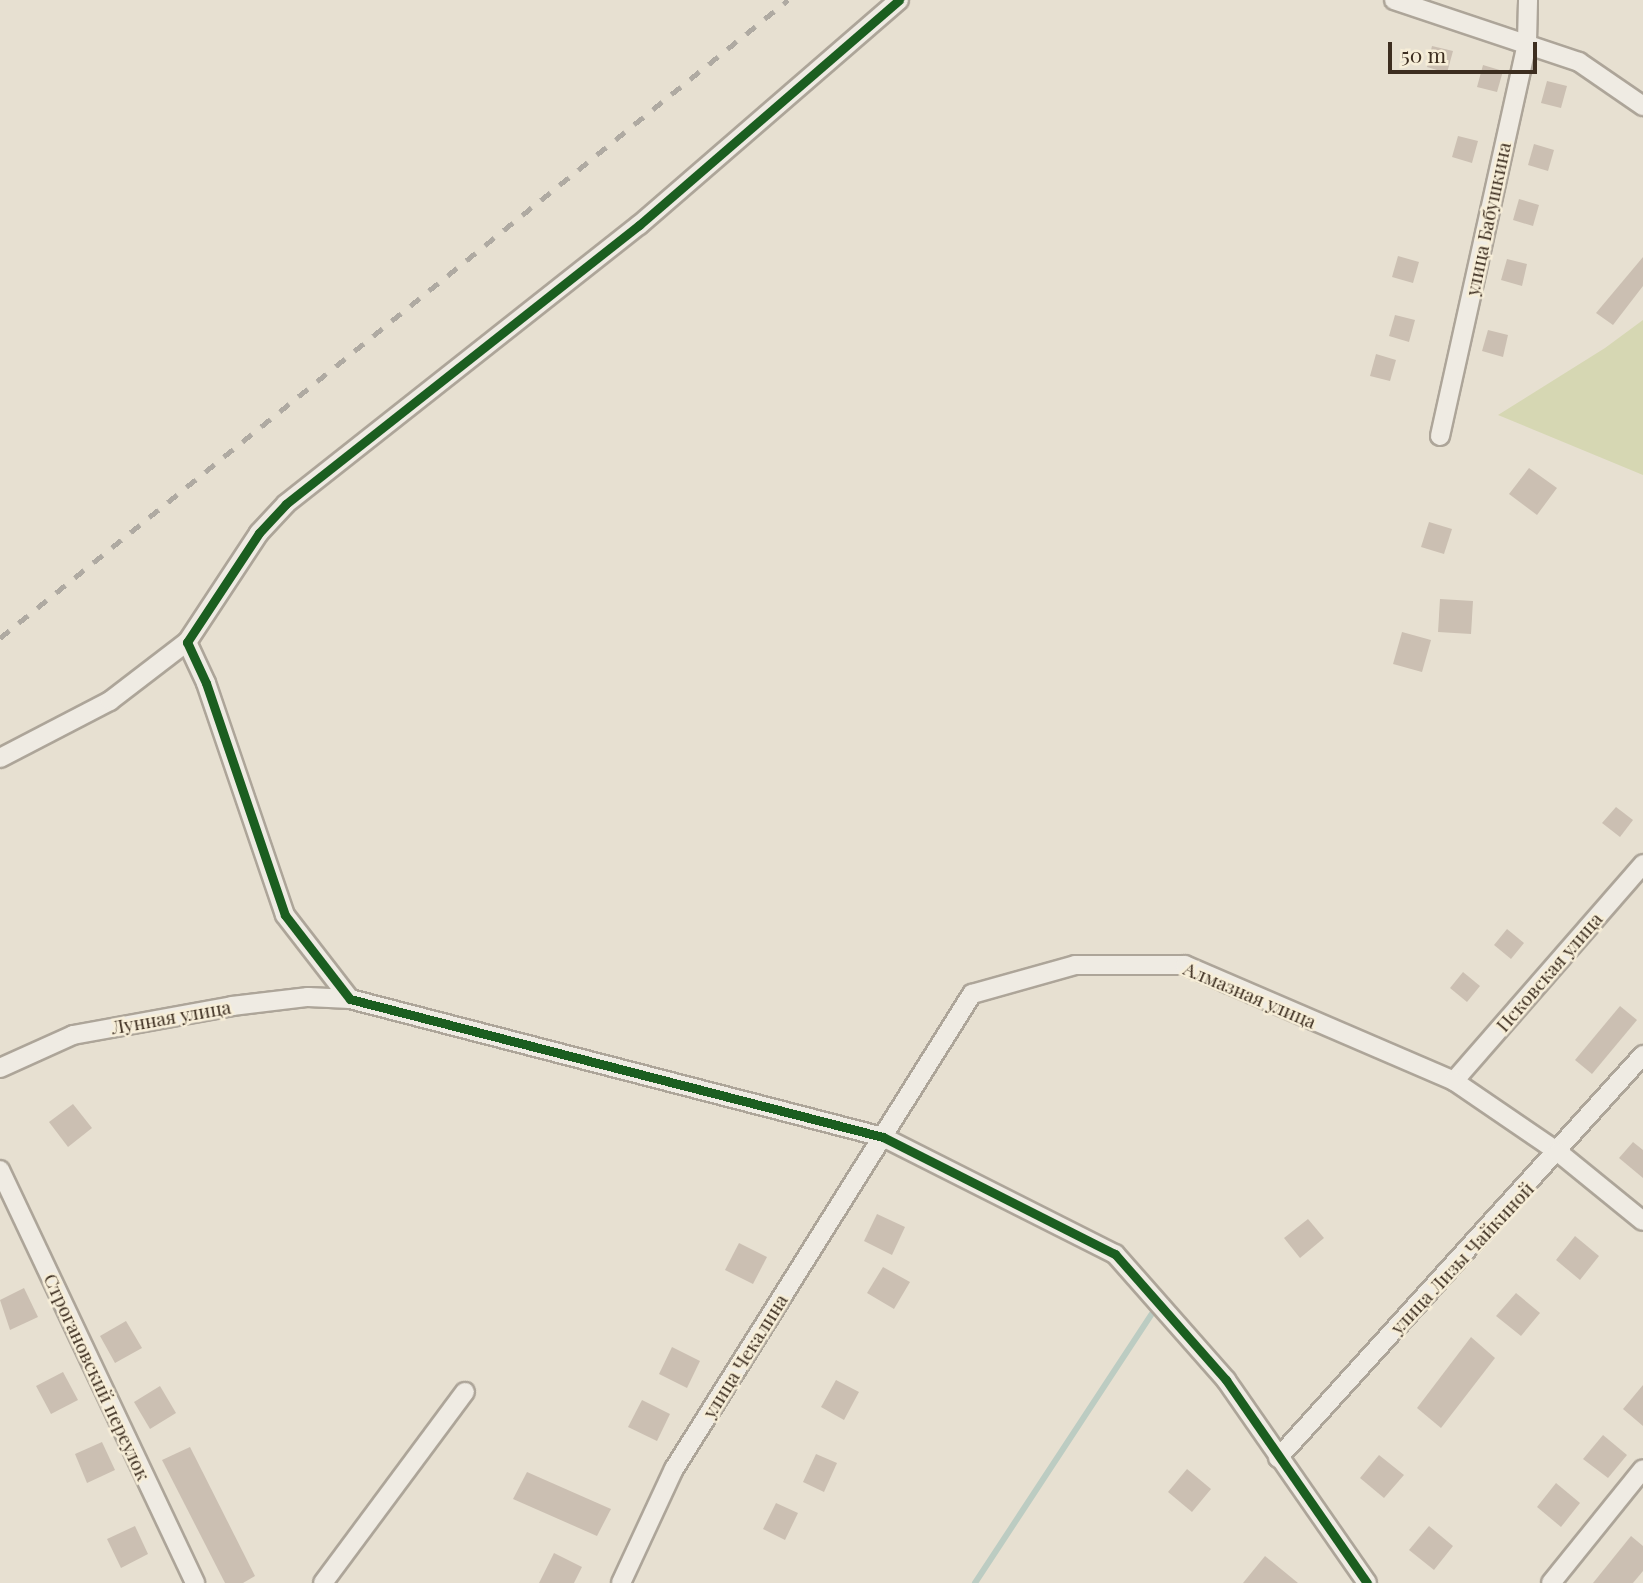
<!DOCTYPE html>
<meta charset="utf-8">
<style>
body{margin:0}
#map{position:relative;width:1643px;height:1583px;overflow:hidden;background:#e7e0d1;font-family:"Playfair Display",serif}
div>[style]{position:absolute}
.green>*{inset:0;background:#d6d7b3}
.stream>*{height:6px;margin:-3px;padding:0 3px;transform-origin:3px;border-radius:3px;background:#bcccc2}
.building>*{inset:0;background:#cbbfb2}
.roads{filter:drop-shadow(2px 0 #ada599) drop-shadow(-2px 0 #ada599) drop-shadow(0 2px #ada599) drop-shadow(0 -2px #ada599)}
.minor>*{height:18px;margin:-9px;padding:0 9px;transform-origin:9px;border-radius:9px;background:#efebe3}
.rail>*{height:5px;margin-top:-2.5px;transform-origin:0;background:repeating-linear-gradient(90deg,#afaaa2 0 12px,transparent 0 24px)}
.cycleway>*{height:9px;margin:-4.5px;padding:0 4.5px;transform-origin:4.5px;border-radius:4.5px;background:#1b5e20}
span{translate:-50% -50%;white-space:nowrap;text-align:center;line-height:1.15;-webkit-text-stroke:5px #f7eed8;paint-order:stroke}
.street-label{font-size:19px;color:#3d2e20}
.scale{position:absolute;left:1388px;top:42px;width:149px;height:32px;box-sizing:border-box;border:4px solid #3d2e20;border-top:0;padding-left:9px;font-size:21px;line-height:24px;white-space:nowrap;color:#3d2e20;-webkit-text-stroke:5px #f7eed8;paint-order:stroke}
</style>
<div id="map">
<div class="green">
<div style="clip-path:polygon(1643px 320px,1643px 475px,1498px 415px,1605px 348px)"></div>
</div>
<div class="stream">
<div style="left:975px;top:1583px;width:322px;rotate:-56.7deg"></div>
</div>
<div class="building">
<div style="clip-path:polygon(1432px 46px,1453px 51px,1447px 73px,1427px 67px)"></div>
<div style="clip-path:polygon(1483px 65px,1503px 71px,1497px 92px,1477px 87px)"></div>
<div style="clip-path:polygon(1547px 81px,1567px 86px,1561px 108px,1541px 103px)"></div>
<div style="clip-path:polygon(1458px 136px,1478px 141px,1472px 163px,1452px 157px)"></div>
<div style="clip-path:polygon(1534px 144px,1554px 150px,1548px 171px,1528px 165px)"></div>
<div style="clip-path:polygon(1519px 199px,1539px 205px,1533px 226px,1513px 220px)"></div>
<div style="clip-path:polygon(1398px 256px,1419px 262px,1413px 283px,1392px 277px)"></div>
<div style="clip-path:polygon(1643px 257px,1643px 286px,1613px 325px,1596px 313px)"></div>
<div style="clip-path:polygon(1507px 259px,1527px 264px,1522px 286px,1501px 280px)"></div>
<div style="clip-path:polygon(1395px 315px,1415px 320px,1409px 342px,1389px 336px)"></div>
<div style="clip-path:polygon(1488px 330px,1508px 335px,1503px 357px,1482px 351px)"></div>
<div style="clip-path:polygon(1376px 354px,1396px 360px,1390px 381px,1370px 376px)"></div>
<div style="clip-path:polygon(1529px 468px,1557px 488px,1537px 515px,1509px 494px)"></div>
<div style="clip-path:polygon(1429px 522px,1452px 529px,1444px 554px,1421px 547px)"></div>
<div style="clip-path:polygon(1440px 599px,1473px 601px,1471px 634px,1438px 632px)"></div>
<div style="clip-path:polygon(1402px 632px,1431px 640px,1422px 672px,1393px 664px)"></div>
<div style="clip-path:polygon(1616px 807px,1633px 820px,1620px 837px,1602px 823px)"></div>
<div style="clip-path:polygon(1507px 929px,1524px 943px,1511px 959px,1494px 945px)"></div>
<div style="clip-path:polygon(1463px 972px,1480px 986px,1467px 1002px,1450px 988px)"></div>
<div style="clip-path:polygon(1620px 1006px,1637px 1020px,1592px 1074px,1575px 1060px)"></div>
<div style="clip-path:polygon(73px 1104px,92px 1128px,68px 1147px,49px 1122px)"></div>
<div style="clip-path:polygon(1633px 1142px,1643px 1150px,1643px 1178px,1619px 1158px)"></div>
<div style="clip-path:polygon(877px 1214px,905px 1227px,892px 1255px,864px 1241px)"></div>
<div style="clip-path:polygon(1308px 1219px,1324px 1238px,1300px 1258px,1284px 1238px)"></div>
<div style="clip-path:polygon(1575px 1236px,1599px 1256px,1580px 1280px,1556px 1260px)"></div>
<div style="clip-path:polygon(739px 1243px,767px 1257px,753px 1284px,725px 1270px)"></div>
<div style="clip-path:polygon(883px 1267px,910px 1282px,894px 1309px,867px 1293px)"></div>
<div style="clip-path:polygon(24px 1288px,38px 1317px,10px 1330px,0 1300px)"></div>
<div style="clip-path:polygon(1516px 1293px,1540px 1313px,1521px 1336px,1496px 1316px)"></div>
<div style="clip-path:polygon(126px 1321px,142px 1348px,115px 1363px,100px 1336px)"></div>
<div style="clip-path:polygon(1471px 1337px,1495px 1358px,1441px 1428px,1417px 1408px)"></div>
<div style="clip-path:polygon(672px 1347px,700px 1361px,687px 1388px,659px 1374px)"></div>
<div style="clip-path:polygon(63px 1372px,78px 1400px,51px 1414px,36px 1386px)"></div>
<div style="clip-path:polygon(836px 1380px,859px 1392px,844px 1420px,821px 1407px)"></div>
<div style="clip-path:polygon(1643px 1385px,1643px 1426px,1623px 1409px)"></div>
<div style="clip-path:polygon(160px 1386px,176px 1413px,150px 1429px,134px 1402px)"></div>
<div style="clip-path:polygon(642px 1400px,670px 1414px,657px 1441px,628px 1427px)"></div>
<div style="clip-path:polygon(1603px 1435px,1627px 1455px,1608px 1478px,1583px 1459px)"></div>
<div style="clip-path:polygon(102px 1442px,115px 1470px,87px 1483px,75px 1454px)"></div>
<div style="clip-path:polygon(190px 1447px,255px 1576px,243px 1583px,225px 1583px,162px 1460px)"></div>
<div style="clip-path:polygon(816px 1454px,837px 1463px,824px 1492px,803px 1482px)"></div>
<div style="clip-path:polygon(1379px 1455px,1404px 1475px,1384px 1498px,1360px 1478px)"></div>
<div style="clip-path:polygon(1187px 1469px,1211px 1489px,1192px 1512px,1168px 1492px)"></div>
<div style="clip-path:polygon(527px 1472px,611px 1509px,597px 1536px,513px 1499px)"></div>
<div style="clip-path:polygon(1556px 1483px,1580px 1503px,1561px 1527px,1537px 1507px)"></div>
<div style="clip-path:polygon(776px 1503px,798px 1513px,785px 1540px,763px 1529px)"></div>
<div style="clip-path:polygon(135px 1526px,148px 1554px,121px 1568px,107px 1539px)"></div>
<div style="clip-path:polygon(1429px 1526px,1453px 1546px,1434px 1570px,1409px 1550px)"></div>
<div style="clip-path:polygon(1631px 1536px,1643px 1546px,1643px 1571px,1633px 1583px,1593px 1583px)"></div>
<div style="clip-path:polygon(554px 1553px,582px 1567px,574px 1583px,539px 1583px)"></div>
<div style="clip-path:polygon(1265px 1556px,1298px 1583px,1243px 1583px)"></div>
</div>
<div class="roads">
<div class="minor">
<div style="left:899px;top:0;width:344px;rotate:139.1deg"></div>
<div style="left:639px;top:225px;width:450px;rotate:141.7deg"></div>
<div style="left:286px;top:504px;width:40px;rotate:133deg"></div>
<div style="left:259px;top:533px;width:131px;rotate:123.4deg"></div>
<div style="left:187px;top:642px;width:45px;rotate:65.1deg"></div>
<div style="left:206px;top:683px;width:245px;rotate:71.2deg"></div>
<div style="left:285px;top:915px;width:106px;rotate:52.3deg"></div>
<div style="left:350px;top:999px;width:551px;rotate:14.52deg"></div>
<div style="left:883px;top:1137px;width:260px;rotate:26.8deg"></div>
<div style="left:1115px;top:1254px;width:168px;rotate:48.6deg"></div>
<div style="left:1226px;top:1380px;width:247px;rotate:55.2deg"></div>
<div style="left:1394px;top:0;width:195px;rotate:18.5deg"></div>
<div style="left:1579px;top:62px;width:78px;rotate:34.5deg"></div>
<div style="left:1440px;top:436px;width:403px;rotate:-77.5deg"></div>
<div style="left:1527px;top:42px;width:42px;rotate:-88.6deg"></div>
<div style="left:0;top:758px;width:124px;rotate:-27.4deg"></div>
<div style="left:110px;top:701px;width:97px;rotate:-37.5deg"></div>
<div style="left:0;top:1068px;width:80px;rotate:-24.3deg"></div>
<div style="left:73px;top:1035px;width:162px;rotate:-10.3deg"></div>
<div style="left:232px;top:1006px;width:77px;rotate:-6.8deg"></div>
<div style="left:308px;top:997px;width:42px;rotate:2.7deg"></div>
<div style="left:1454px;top:1081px;width:288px;rotate:-48.9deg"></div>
<div style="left:0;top:1170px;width:457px;rotate:64.7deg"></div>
<div style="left:1278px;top:1458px;width:544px;rotate:-47.83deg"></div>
<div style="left:323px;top:1583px;width:238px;rotate:-53.4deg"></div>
<div style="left:621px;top:1583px;width:126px;rotate:-65.1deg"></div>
<div style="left:674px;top:1469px;width:561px;rotate:-57.9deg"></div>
<div style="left:972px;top:994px;width:107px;rotate:-15.7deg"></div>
<div style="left:1075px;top:965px;width:110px"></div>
<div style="left:1185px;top:965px;width:293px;rotate:23.3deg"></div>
<div style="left:1454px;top:1081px;width:126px;rotate:34.3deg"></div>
<div style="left:1558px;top:1152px;width:109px;rotate:39.1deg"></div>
<div style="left:1551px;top:1583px;width:146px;rotate:-51.1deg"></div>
</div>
</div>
<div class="rail">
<div style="left:0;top:638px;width:1014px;rotate:-39deg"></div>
</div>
<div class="cycleway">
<div style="left:899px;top:0;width:344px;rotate:139.1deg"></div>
<div style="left:639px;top:225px;width:450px;rotate:141.7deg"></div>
<div style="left:286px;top:504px;width:40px;rotate:133deg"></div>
<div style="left:259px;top:533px;width:131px;rotate:123.4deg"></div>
<div style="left:187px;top:642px;width:45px;rotate:65.1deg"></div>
<div style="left:206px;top:683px;width:245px;rotate:71.2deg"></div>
<div style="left:285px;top:915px;width:106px;rotate:52.3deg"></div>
<div style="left:350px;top:999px;width:551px;rotate:14.52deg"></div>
<div style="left:883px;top:1137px;width:260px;rotate:26.8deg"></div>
<div style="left:1115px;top:1254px;width:168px;rotate:48.6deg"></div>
<div style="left:1226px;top:1380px;width:247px;rotate:55.2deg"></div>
</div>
<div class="street-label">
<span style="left:1488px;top:219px;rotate:-78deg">улица Бабушкина</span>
<span style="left:1549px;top:972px;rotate:-49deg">Псковская улица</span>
<span style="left:1250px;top:995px;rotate:23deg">Алмазная улица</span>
<span style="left:171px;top:1017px;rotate:-10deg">Лунная улица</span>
<span style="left:1462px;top:1258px;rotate:-47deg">улица Лизы Чайкиной</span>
<span style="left:745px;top:1356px;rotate:-58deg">улица Чекалина</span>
<span style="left:97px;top:1377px;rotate:65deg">Строгановский переулок</span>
</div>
<div class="scale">50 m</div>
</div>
